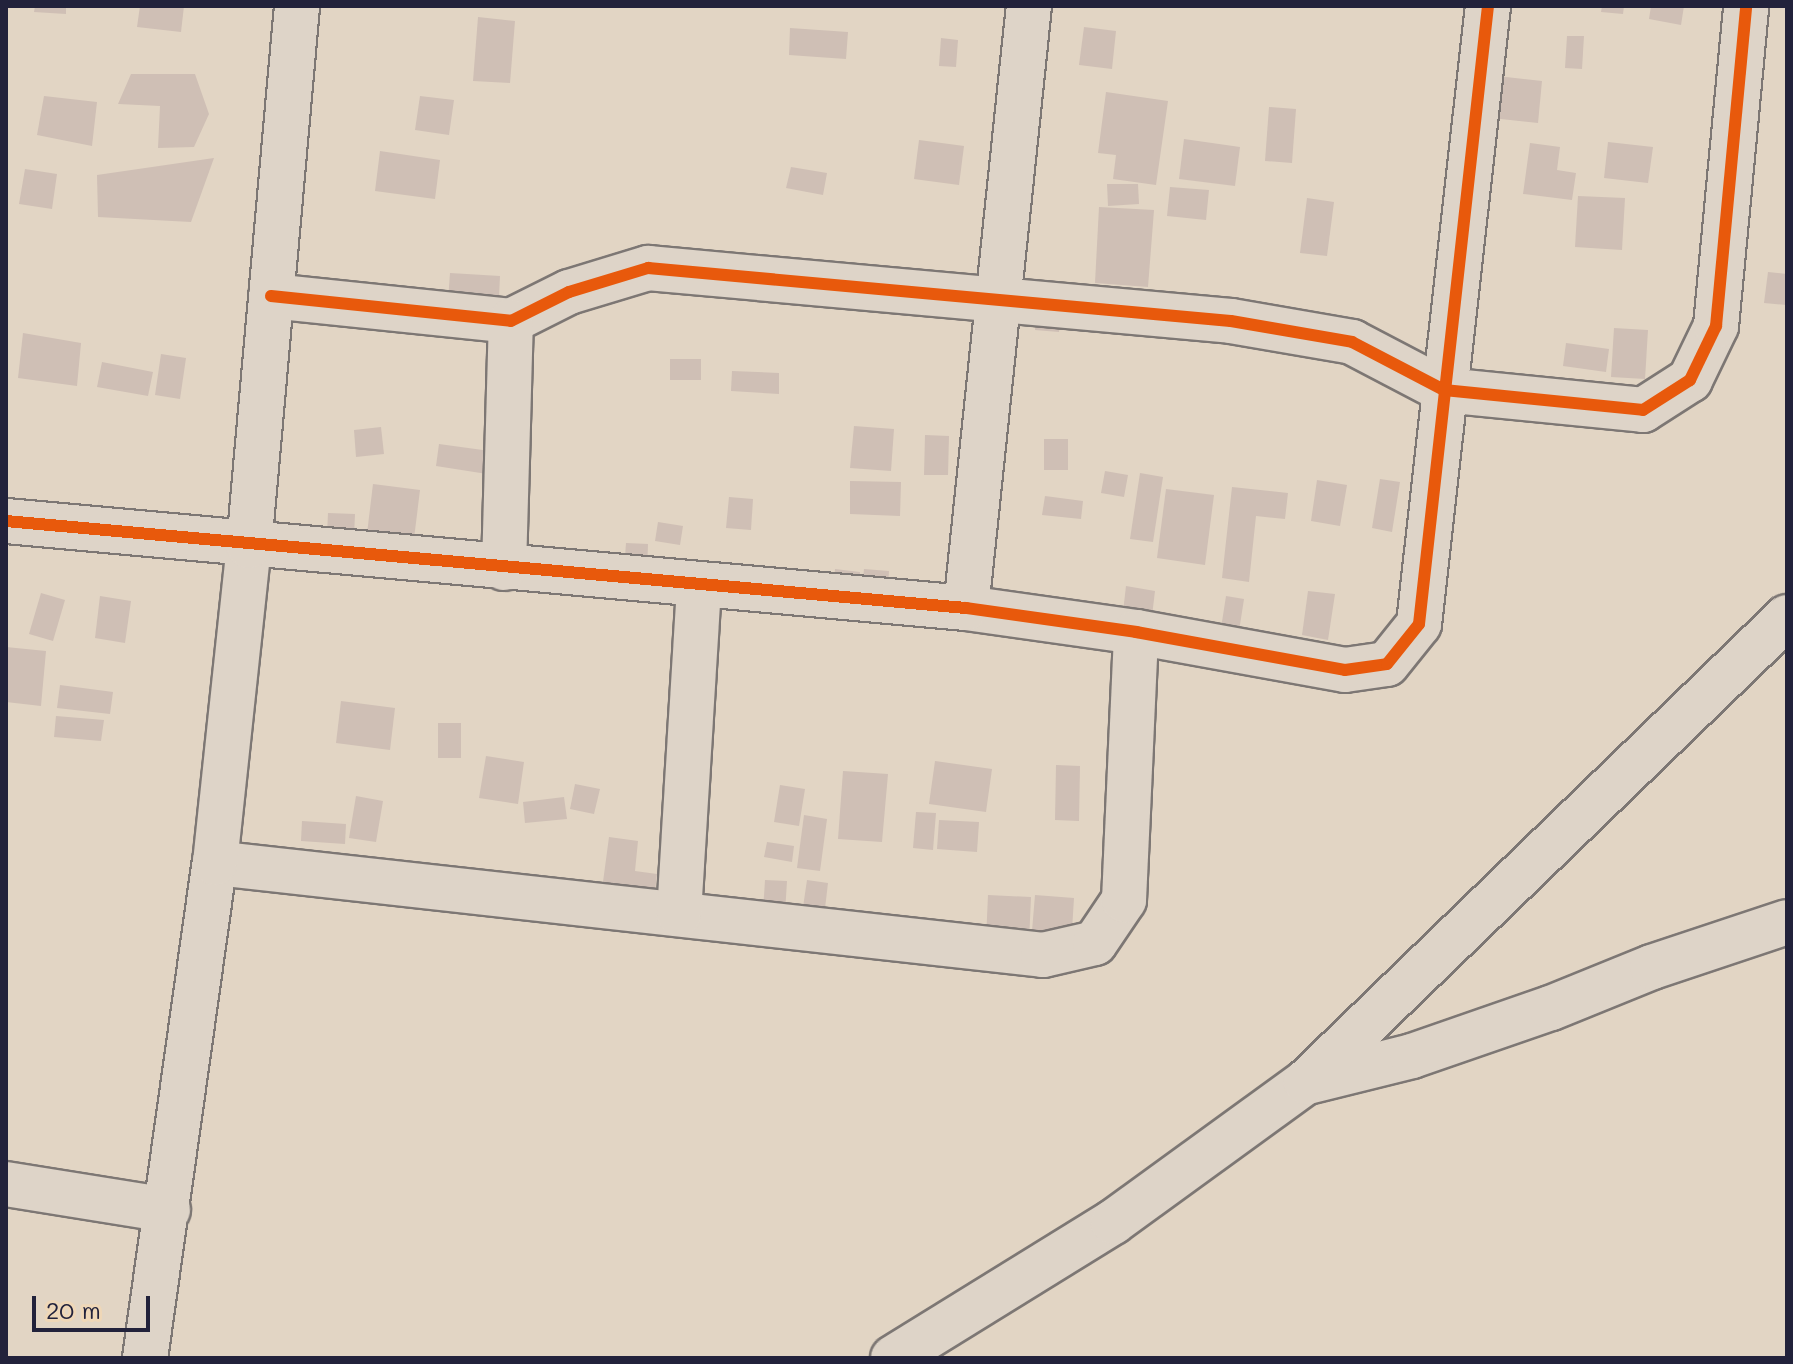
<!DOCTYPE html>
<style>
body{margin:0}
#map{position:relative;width:1793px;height:1364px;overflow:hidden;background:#e2d5c4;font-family:Mali,sans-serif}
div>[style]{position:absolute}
.building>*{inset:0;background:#cfbfb5}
.roads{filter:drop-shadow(2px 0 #7d7774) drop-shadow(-2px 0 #7d7774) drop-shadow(0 2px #7d7774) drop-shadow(0 -2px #7d7774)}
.minor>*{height:44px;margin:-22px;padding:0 22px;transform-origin:22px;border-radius:22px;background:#ded4c8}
.cycleway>*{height:12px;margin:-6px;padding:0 6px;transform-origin:6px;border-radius:6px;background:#e8590c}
span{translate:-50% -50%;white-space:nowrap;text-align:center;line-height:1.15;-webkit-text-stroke:7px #efd7b7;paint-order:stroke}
.frame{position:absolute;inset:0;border:8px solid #22223b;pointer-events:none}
.scale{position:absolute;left:32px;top:1296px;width:118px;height:36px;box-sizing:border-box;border:4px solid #22223b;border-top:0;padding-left:10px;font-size:24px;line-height:28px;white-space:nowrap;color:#22223b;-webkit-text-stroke:6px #efd7b7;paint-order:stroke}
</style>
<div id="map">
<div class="building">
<div style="clip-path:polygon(35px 6px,66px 6px,66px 14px,34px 12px)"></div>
<div style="clip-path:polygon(140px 6px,184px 6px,181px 32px,137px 27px)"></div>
<div style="clip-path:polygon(1602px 6px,1624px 6px,1623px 14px,1601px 12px)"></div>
<div style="clip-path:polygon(1651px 6px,1684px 6px,1681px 25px,1649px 19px)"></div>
<div style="clip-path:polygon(478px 17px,515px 21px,510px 83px,473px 81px)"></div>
<div style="clip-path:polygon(1084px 27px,1116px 31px,1112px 69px,1079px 65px)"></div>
<div style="clip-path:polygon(790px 28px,848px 32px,846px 59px,789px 55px)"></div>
<div style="clip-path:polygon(1567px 36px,1584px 36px,1582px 69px,1565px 68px)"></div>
<div style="clip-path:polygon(941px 38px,958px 40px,956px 67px,939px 66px)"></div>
<div style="clip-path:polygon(131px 74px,195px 74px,209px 114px,194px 147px,158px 148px,160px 106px,118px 104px)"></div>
<div style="clip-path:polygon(1497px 76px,1542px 81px,1538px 123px,1492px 118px)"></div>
<div style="clip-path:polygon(1106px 92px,1168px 101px,1156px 185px,1113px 179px,1116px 155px,1098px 153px)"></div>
<div style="clip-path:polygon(44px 96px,97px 102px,92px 146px,37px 135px)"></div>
<div style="clip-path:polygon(420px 96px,454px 100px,449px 135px,415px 130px)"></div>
<div style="clip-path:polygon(1269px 107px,1296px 109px,1292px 163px,1265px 161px)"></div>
<div style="clip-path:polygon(1184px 139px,1240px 147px,1235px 186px,1179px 179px)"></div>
<div style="clip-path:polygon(919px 140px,964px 146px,959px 185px,914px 179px)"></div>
<div style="clip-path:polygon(1608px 142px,1653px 147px,1648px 183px,1604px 178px)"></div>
<div style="clip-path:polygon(1530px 143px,1560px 147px,1557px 170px,1576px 173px,1572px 200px,1523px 194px)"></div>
<div style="clip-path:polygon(380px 151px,440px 160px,435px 199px,375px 191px)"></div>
<div style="clip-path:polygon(214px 158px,191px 222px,98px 217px,97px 175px)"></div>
<div style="clip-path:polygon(791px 167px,827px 173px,823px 195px,786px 188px)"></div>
<div style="clip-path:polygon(25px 169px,57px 174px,52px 209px,19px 204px)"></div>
<div style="clip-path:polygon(1107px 184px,1138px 184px,1139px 204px,1108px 206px)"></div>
<div style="clip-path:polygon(1170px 187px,1209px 190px,1206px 220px,1167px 216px)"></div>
<div style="clip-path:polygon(1578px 196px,1625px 198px,1622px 250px,1575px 247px)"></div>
<div style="clip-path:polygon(1307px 198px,1334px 202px,1327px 256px,1300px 253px)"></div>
<div style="clip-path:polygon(1099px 207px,1154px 210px,1148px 287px,1095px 283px)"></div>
<div style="clip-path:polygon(1768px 272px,1787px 274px,1787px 305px,1764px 303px)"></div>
<div style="clip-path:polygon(450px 273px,500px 276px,498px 318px,447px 315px)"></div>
<div style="clip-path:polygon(1038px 308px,1061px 310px,1059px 332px,1035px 330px)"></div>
<div style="clip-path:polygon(1614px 328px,1648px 330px,1645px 379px,1611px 377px)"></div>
<div style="clip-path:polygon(23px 333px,81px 343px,77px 386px,18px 378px)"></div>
<div style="clip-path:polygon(1566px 343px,1609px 349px,1606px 372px,1563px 366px)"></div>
<div style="clip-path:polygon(161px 354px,186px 358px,180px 399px,155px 395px)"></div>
<div style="clip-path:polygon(670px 359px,701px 359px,701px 380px,670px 380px)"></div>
<div style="clip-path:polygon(102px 362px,153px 372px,148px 396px,97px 387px)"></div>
<div style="clip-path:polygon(732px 371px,779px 373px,779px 394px,731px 391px)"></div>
<div style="clip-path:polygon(854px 426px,894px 429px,891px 471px,850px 468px)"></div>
<div style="clip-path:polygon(381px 427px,384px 454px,356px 457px,354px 430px)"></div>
<div style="clip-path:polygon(925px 435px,949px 436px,948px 475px,924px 475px)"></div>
<div style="clip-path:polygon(1044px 439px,1068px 439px,1068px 470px,1044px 470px)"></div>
<div style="clip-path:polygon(439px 444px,490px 451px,487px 474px,436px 466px)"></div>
<div style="clip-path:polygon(1105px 471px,1128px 475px,1124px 497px,1101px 493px)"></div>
<div style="clip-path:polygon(1140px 473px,1163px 477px,1153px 542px,1130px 539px)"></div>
<div style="clip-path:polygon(1380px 479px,1400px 482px,1392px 532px,1372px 528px)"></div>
<div style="clip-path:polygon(1317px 480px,1347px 485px,1340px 526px,1311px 521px)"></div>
<div style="clip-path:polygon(850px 481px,901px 482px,900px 516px,850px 514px)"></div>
<div style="clip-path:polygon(373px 484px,420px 490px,413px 547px,366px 542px)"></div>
<div style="clip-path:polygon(1232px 487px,1288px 493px,1285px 519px,1256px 516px,1249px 582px,1222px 578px)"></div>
<div style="clip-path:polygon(1166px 489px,1214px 495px,1205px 565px,1157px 558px)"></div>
<div style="clip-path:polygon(1045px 496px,1083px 501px,1081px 519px,1042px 515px)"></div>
<div style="clip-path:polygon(729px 497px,753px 499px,751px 530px,726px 528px)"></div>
<div style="clip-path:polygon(328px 513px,355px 514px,354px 536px,327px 535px)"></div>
<div style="clip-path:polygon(658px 522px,683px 526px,680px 545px,655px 541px)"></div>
<div style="clip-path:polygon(626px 543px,648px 544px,647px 572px,624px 571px)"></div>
<div style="clip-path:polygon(835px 569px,860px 572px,858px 595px,833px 593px)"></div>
<div style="clip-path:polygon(864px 569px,889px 571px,887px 602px,861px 599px)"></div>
<div style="clip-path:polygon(1126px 586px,1155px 591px,1152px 616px,1123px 612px)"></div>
<div style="clip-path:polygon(1308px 591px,1335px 594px,1328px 640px,1302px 635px)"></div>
<div style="clip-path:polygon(41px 593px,65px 600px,53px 641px,29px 634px)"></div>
<div style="clip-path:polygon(100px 596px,131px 601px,125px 643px,95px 638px)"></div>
<div style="clip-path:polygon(1226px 596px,1244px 599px,1239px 631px,1221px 628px)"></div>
<div style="clip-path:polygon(6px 647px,46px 651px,41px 706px,6px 702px)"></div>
<div style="clip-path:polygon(60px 685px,113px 692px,110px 714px,57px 708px)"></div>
<div style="clip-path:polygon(341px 701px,395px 708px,390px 750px,336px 743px)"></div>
<div style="clip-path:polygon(56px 716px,104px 720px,101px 741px,54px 737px)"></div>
<div style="clip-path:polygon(438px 723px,461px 723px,461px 758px,438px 758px)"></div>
<div style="clip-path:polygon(486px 756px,524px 762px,518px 804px,479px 798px)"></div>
<div style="clip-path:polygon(935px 761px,992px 769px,986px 812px,929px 804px)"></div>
<div style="clip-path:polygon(1056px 765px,1080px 766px,1079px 821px,1055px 820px)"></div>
<div style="clip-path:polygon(843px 771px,888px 774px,882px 842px,838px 839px)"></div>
<div style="clip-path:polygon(575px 784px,600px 789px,594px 814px,570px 809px)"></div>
<div style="clip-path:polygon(780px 785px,805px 789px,799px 826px,774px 822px)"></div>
<div style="clip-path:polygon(356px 796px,383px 801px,376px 842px,349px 838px)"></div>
<div style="clip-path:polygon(564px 797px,567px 819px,525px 823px,523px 802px)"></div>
<div style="clip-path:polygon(916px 812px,936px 813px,933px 850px,913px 848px)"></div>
<div style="clip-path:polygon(804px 815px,827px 819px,820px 871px,797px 868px)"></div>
<div style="clip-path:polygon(939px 820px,979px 822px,977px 852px,937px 849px)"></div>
<div style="clip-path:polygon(302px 821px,346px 824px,345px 844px,301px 841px)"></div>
<div style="clip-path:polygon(609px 837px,638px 841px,635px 871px,657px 874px,652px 918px,599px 912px)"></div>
<div style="clip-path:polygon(767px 842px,794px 846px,792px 862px,764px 857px)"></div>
<div style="clip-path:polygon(765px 880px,787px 881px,785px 913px,763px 911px)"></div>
<div style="clip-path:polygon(807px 880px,828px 883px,824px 917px,802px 914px)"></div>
<div style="clip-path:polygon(988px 895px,1031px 897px,1029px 942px,986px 940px)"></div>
<div style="clip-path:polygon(1035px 895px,1074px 898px,1071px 946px,1031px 943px)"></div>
</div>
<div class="roads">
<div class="minor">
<div style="left:271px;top:296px;width:241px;rotate:5.9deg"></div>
<div style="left:511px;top:321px;width:65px;rotate:-26.6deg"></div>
<div style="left:569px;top:292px;width:83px;rotate:-16.9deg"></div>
<div style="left:648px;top:268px;width:585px;rotate:5.19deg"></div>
<div style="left:1231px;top:321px;width:123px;rotate:9.8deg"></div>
<div style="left:1352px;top:342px;width:104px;rotate:27.6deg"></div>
<div style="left:1444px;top:390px;width:200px;rotate:5.7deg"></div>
<div style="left:1643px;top:410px;width:56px;rotate:-32.6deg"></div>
<div style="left:1690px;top:380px;width:60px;rotate:-64.3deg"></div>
<div style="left:1716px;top:326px;width:321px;rotate:-84.6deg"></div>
<div style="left:6px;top:521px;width:964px;rotate:5.18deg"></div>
<div style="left:966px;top:608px;width:172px;rotate:8deg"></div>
<div style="left:1136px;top:632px;width:212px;rotate:10.3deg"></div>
<div style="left:1345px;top:670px;width:42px;rotate:-8.1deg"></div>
<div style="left:1387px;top:664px;width:51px;rotate:-51.3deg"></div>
<div style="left:1419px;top:624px;width:622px;rotate:-83.63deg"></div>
<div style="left:504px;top:568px;width:247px;rotate:-88.4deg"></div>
<div style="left:966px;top:608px;width:605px;rotate:-84.03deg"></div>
<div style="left:215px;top:863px;width:833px;rotate:6.34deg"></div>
<div style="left:1043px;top:955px;width:53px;rotate:-13deg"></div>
<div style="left:1095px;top:943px;width:52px;rotate:-56deg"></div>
<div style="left:1124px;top:900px;width:268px;rotate:-87.4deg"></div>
<div style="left:679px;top:914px;width:329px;rotate:-86.5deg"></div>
<div style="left:1308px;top:1082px;width:107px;rotate:-14deg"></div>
<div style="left:1412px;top:1056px;width:147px;rotate:-19.1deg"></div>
<div style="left:1551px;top:1008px;width:109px;rotate:-22.1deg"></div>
<div style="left:1652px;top:967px;width:142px;rotate:-18.4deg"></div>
<div style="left:6px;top:1184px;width:164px;rotate:9.1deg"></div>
<div style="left:145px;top:1358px;width:500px;rotate:-82deg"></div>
<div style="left:215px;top:863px;width:319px;rotate:-83.9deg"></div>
<div style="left:249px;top:546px;width:542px;rotate:-84.92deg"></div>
<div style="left:893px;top:1358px;width:259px;rotate:-31.7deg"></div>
<div style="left:1113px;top:1222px;width:238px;rotate:-36deg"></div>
<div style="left:1306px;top:1082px;width:669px;rotate:-44.03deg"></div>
</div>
</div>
<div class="cycleway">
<div style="left:271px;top:296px;width:241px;rotate:5.9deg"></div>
<div style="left:511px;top:321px;width:65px;rotate:-26.6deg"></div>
<div style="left:569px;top:292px;width:83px;rotate:-16.9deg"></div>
<div style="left:648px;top:268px;width:585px;rotate:5.19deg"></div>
<div style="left:1231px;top:321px;width:123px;rotate:9.8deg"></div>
<div style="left:1352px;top:342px;width:104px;rotate:27.6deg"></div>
<div style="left:1444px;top:390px;width:200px;rotate:5.7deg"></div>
<div style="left:1643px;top:410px;width:56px;rotate:-32.6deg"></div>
<div style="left:1690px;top:380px;width:60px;rotate:-64.3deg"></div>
<div style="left:1716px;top:326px;width:321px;rotate:-84.6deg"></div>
<div style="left:6px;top:521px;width:964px;rotate:5.18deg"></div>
<div style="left:966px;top:608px;width:172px;rotate:8deg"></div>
<div style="left:1136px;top:632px;width:212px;rotate:10.3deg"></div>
<div style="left:1345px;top:670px;width:42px;rotate:-8.1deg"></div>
<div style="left:1387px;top:664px;width:51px;rotate:-51.3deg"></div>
<div style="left:1419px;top:624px;width:622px;rotate:-83.63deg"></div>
</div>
<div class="frame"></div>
<div class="scale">20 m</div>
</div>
